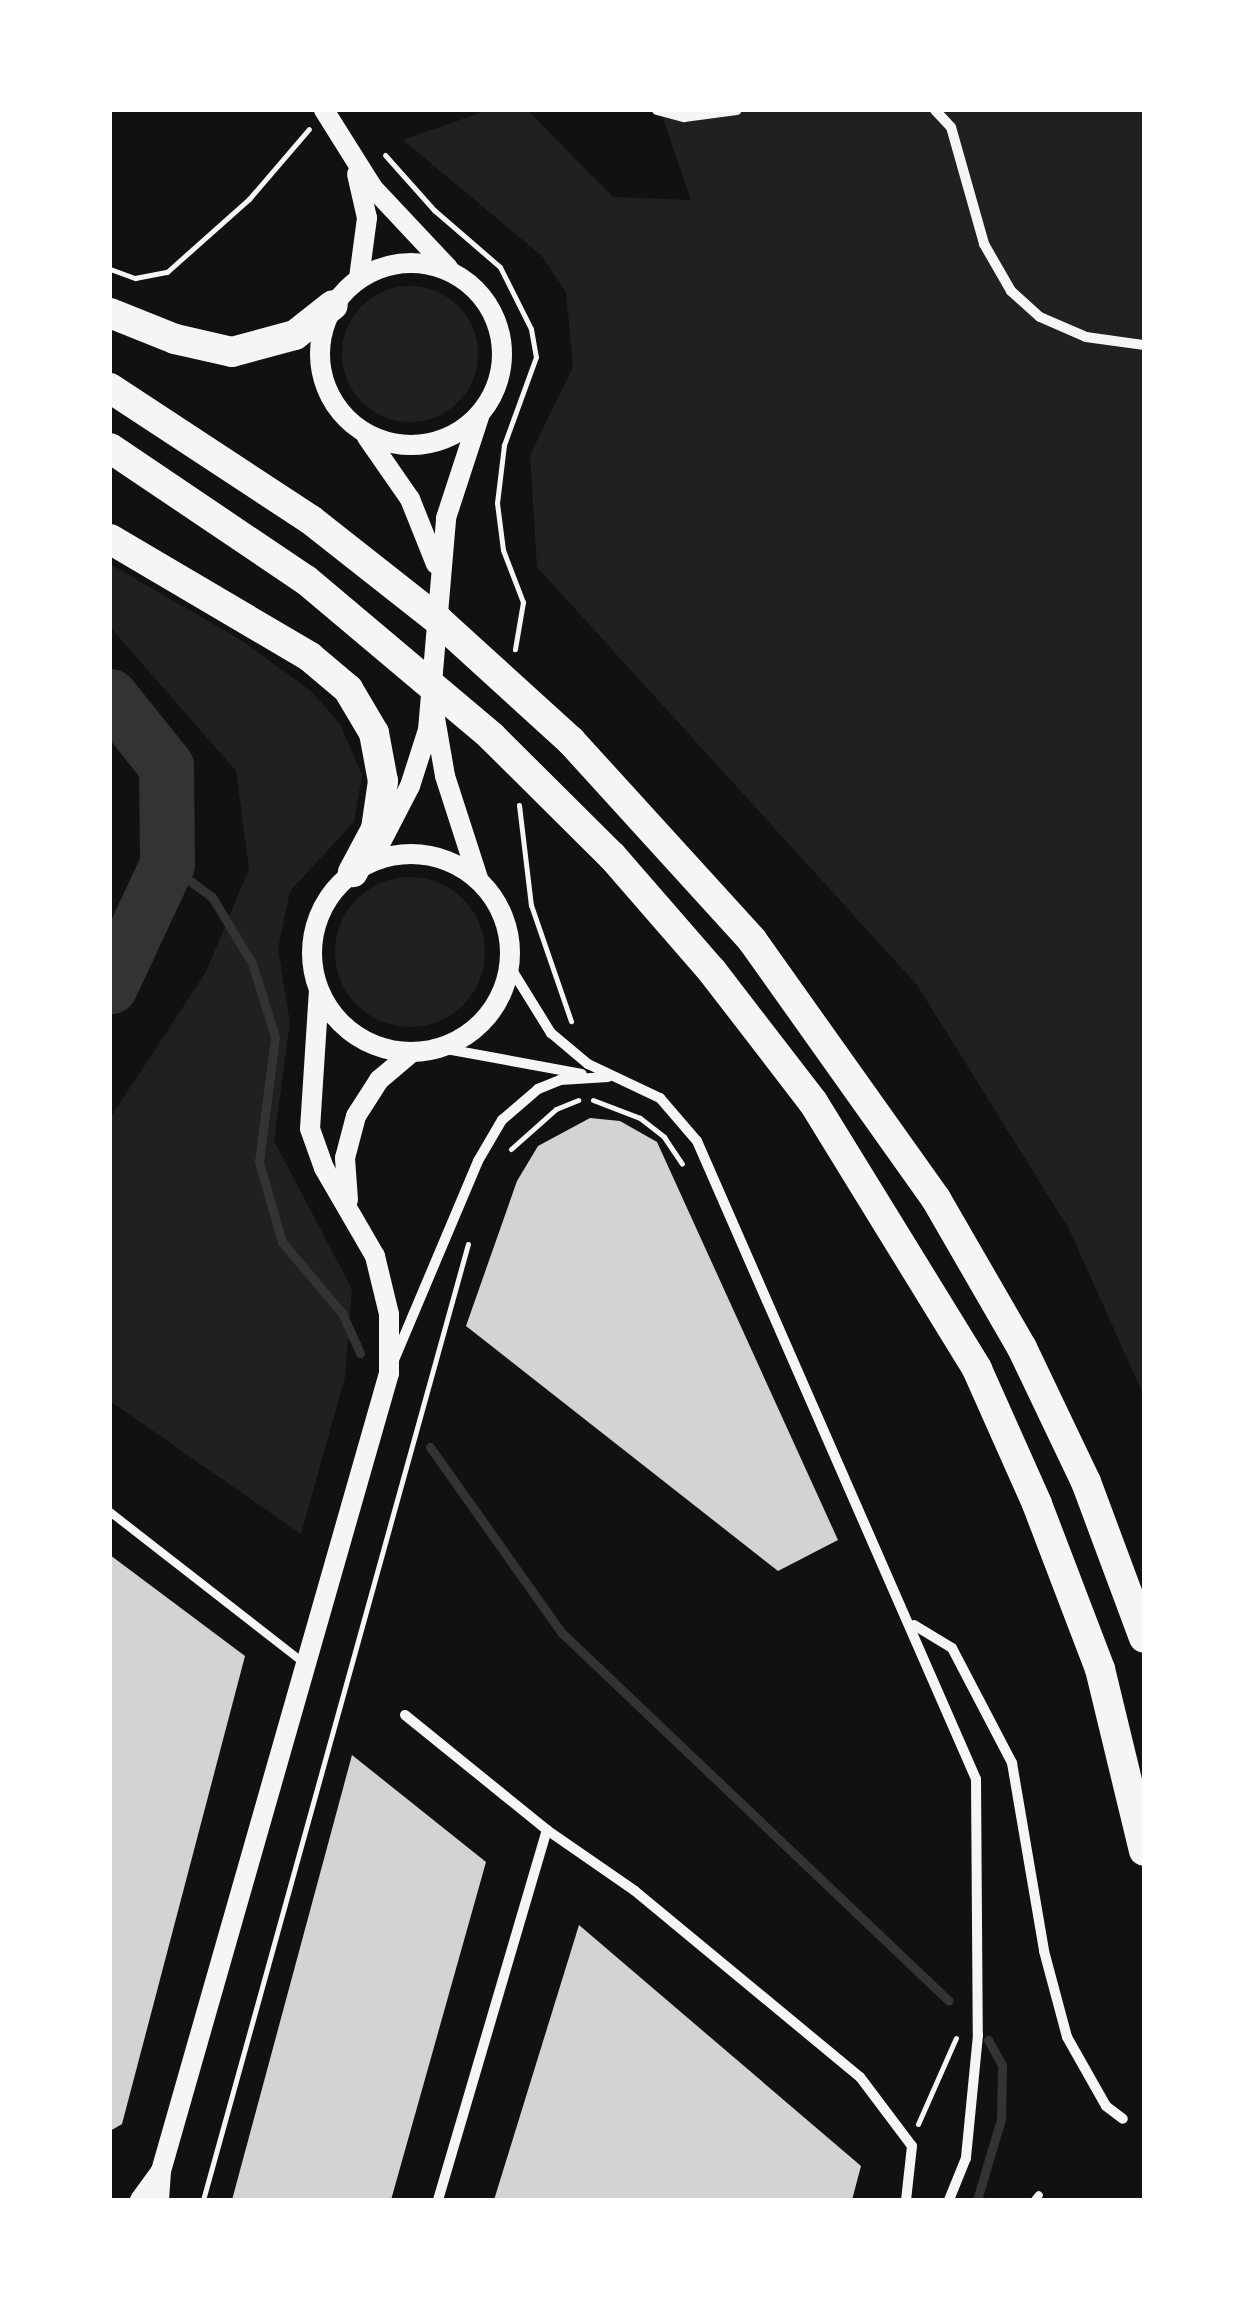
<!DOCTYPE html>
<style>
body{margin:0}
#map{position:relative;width:1254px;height:2310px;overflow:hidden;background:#111;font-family:Jost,sans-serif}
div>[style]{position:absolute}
.green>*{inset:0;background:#202020}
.round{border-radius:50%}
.stream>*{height:9px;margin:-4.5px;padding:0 4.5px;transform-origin:4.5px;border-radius:4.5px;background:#333}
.river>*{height:55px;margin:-27.5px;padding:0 27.5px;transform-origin:27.5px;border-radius:27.5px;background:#333}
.building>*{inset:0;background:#d3d3d3}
.path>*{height:5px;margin:-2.5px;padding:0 2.5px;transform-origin:2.5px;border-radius:2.5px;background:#f5f5f5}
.service>*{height:8px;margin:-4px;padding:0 4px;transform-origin:4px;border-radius:4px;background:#f5f5f5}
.minor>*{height:10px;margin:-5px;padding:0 5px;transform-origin:5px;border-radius:5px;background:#f5f5f5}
.secondary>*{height:20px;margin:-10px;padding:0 10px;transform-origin:10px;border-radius:10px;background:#f5f5f5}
.secondary>.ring{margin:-10px;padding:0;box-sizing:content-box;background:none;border:20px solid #f5f5f5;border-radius:50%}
.motorway>*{height:30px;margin:-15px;padding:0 15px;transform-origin:15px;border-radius:15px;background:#f5f5f5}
span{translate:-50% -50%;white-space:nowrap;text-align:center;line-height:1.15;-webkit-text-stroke:10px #fff;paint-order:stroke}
.frame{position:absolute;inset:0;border:112px solid #fff;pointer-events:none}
</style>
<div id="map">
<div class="green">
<div style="clip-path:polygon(488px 110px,527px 110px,613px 197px,691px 200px,660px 110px,1144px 110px,1144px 1396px,1069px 1229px,917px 985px,537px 567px,530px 455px,573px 367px,566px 292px,542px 256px,403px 140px)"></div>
<div class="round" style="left:342px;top:286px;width:136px;height:136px"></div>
<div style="clip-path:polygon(110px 564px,244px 642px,312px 692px,340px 724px,362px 775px,354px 822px,290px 891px,278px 949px,290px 1022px,274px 1141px,352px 1289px,345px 1377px,301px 1534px,110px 1401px,110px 1118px,206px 972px,249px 869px,236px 771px,110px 627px)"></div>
<div class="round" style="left:335px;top:877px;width:150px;height:150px"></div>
</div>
<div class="stream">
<div style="left:167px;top:864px;width:56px;rotate:36.3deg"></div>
<div style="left:212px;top:897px;width:77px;rotate:58.8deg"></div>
<div style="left:252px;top:963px;width:77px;rotate:72.7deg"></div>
<div style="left:275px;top:1037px;width:126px;rotate:97.3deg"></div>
<div style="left:259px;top:1162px;width:83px;rotate:74deg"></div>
<div style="left:282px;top:1242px;width:93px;rotate:49.8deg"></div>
<div style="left:342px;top:1313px;width:44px;rotate:65.8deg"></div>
<div style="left:430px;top:1447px;width:227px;rotate:54.7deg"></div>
<div style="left:561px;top:1632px;width:535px;rotate:43.56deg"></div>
<div style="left:977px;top:2200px;width:84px;rotate:-73.5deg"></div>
<div style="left:1001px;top:2119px;width:54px;rotate:-88.9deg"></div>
<div style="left:1002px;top:2065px;width:29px;rotate:-119deg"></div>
</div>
<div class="river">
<div style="left:110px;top:696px;width:90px;rotate:51.3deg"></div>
<div style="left:166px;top:766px;width:98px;rotate:89.4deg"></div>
<div style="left:167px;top:864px;width:135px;rotate:115deg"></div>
</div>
<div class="building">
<div style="clip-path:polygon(590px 1118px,620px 1121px,657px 1142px,838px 1540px,778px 1571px,466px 1326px,517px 1181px,538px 1146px)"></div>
<div style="clip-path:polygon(110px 1555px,245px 1656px,122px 2124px,110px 2131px)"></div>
<div style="clip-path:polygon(352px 1755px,486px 1862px,391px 2200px,232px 2200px)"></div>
<div style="clip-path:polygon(579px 1925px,861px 2166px,852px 2200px,494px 2200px)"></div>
</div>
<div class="path">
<div style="left:385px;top:155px;width:74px;rotate:48.3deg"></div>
<div style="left:434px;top:210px;width:87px;rotate:40.8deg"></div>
<div style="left:500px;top:267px;width:69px;rotate:63.4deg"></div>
<div style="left:531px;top:329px;width:28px;rotate:80deg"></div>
<div style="left:536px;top:357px;width:94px;rotate:110deg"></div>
<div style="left:504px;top:445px;width:58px;rotate:96.9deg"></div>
<div style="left:497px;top:503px;width:47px;rotate:82.7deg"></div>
<div style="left:503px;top:550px;width:56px;rotate:69deg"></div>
<div style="left:523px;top:602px;width:48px;rotate:99.7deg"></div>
<div style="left:110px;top:269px;width:27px;rotate:20deg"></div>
<div style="left:135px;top:278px;width:33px;rotate:-11deg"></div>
<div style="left:167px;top:272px;width:110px;rotate:-41.7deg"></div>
<div style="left:249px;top:199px;width:92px;rotate:-49.4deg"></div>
<div style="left:519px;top:805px;width:101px;rotate:83.2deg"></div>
<div style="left:531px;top:905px;width:123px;rotate:71deg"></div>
<div style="left:593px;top:1100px;width:50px;rotate:21deg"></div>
<div style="left:640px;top:1118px;width:31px;rotate:38deg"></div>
<div style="left:664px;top:1137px;width:32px;rotate:56deg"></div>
<div style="left:511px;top:1149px;width:60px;rotate:-41.6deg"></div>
<div style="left:556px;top:1109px;width:24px;rotate:-22deg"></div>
<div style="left:918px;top:2124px;width:94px;rotate:-66.2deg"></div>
<div style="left:203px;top:2200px;width:992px;rotate:-74.51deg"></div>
</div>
<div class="service">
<div style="left:110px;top:1512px;width:246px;rotate:37.9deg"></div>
<div style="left:1035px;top:2200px;width:6px;rotate:-51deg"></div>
</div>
<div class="minor">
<div style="left:657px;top:110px;width:28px;rotate:15deg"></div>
<div style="left:684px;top:117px;width:53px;rotate:-7.5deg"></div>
<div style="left:935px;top:110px;width:23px;rotate:47deg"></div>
<div style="left:951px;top:127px;width:122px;rotate:74.2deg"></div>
<div style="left:984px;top:244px;width:54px;rotate:60.1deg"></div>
<div style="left:1011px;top:291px;width:39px;rotate:42deg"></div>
<div style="left:1040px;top:317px;width:50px;rotate:23.5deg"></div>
<div style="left:1086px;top:337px;width:59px;rotate:7.9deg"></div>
<div style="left:510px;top:967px;width:78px;rotate:58.2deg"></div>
<div style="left:551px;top:1033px;width:48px;rotate:40deg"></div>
<div style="left:588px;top:1064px;width:80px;rotate:25.3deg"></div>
<div style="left:660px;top:1098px;width:57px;rotate:49.3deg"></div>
<div style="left:697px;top:1141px;width:696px;rotate:66.38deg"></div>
<div style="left:976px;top:1779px;width:256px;rotate:89.6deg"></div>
<div style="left:978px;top:2035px;width:124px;rotate:95.6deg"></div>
<div style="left:966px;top:2158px;width:45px;rotate:112deg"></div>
<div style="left:441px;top:1048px;width:143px;rotate:10.4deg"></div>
<div style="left:394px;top:1360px;width:216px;rotate:-67.1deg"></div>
<div style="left:478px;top:1161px;width:48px;rotate:-59.7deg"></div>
<div style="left:502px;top:1120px;width:48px;rotate:-40.7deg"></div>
<div style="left:538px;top:1089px;width:24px;rotate:-22deg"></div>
<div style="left:560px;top:1080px;width:48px;rotate:-3.6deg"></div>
<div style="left:914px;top:1625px;width:44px;rotate:31.2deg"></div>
<div style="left:952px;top:1648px;width:130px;rotate:62.4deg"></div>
<div style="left:1012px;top:1763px;width:191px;rotate:80.3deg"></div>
<div style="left:1044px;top:1951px;width:89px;rotate:75deg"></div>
<div style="left:1067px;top:2037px;width:79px;rotate:60.5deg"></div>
<div style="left:1106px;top:2106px;width:21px;rotate:37deg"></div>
<div style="left:405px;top:1715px;width:183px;rotate:39deg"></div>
<div style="left:438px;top:2200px;width:386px;rotate:-73.6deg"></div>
<div style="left:547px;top:1830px;width:107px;rotate:34.7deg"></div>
<div style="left:635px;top:1891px;width:292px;rotate:39.6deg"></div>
<div style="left:860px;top:2077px;width:86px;rotate:53deg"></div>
<div style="left:912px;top:2146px;width:54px;rotate:96.3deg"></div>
</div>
<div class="secondary">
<div style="left:324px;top:110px;width:92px;rotate:57.9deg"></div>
<div style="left:373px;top:188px;width:110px;rotate:46.8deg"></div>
<div style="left:357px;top:174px;width:45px;rotate:77.2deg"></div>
<div style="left:367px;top:218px;width:61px;rotate:97.6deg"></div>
<div class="ring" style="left:320px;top:263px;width:162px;height:162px"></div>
<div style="left:367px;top:437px;width:75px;rotate:55.3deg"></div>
<div style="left:410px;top:499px;width:70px;rotate:68.2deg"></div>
<div style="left:435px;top:718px;width:59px;rotate:80.2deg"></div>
<div style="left:445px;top:776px;width:107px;rotate:72.1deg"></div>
<div style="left:379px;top:846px;width:68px;rotate:-62.7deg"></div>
<div style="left:410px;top:786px;width:59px;rotate:-72.2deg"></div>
<div style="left:428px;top:730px;width:213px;rotate:-85.1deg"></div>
<div style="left:446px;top:518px;width:106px;rotate:-71.9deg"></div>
<div class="ring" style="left:312px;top:854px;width:178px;height:178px"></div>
<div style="left:348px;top:1200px;width:42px;rotate:-94.1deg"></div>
<div style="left:345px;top:1158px;width:43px;rotate:-75.3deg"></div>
<div style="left:356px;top:1116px;width:43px;rotate:-57.4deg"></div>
<div style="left:379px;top:1080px;width:42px;rotate:-40.2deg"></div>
<div style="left:140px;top:2200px;width:34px;rotate:-54deg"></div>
<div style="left:159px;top:2200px;width:29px;rotate:-86deg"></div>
<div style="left:161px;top:2171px;width:830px;rotate:-74.05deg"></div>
<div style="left:389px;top:1373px;width:59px;rotate:-90deg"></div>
<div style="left:389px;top:1314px;width:60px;rotate:-103.6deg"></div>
<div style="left:375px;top:1256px;width:102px;rotate:-120.1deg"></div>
<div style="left:324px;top:1168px;width:41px;rotate:-109.7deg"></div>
<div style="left:310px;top:1129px;width:138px;rotate:-86.3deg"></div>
</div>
<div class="motorway">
<div style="left:110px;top:313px;width:70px;rotate:21.8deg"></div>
<div style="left:175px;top:339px;width:58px;rotate:12.8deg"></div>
<div style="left:232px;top:352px;width:65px;rotate:-15.1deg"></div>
<div style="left:295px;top:335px;width:48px;rotate:-38.3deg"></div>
<div style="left:110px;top:388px;width:240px;rotate:33.3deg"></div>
<div style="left:311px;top:520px;width:162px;rotate:38.2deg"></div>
<div style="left:438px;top:620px;width:180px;rotate:42.3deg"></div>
<div style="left:571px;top:741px;width:269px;rotate:47.7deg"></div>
<div style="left:752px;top:940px;width:318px;rotate:54.6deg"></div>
<div style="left:936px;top:1199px;width:172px;rotate:60deg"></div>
<div style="left:1022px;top:1348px;width:148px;rotate:64.5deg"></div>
<div style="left:1086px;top:1482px;width:166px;rotate:69.6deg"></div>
<div style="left:110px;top:448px;width:236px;rotate:34deg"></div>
<div style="left:306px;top:580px;width:242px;rotate:40.1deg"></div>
<div style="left:491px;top:736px;width:170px;rotate:44.8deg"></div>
<div style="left:612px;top:856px;width:152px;rotate:49deg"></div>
<div style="left:712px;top:971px;width:165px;rotate:52.4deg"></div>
<div style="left:813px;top:1102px;width:313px;rotate:58.4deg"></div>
<div style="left:977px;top:1369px;width:148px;rotate:66deg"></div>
<div style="left:1037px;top:1504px;width:177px;rotate:69.1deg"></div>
<div style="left:1100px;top:1669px;width:187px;rotate:76.4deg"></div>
<div style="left:110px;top:539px;width:232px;rotate:30.5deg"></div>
<div style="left:310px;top:657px;width:50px;rotate:40.1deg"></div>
<div style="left:348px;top:689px;width:51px;rotate:59.4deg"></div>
<div style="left:374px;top:733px;width:49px;rotate:79.4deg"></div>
<div style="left:383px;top:781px;width:49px;rotate:98.3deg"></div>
<div style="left:376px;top:829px;width:49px;rotate:118.1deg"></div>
</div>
<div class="frame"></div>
</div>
